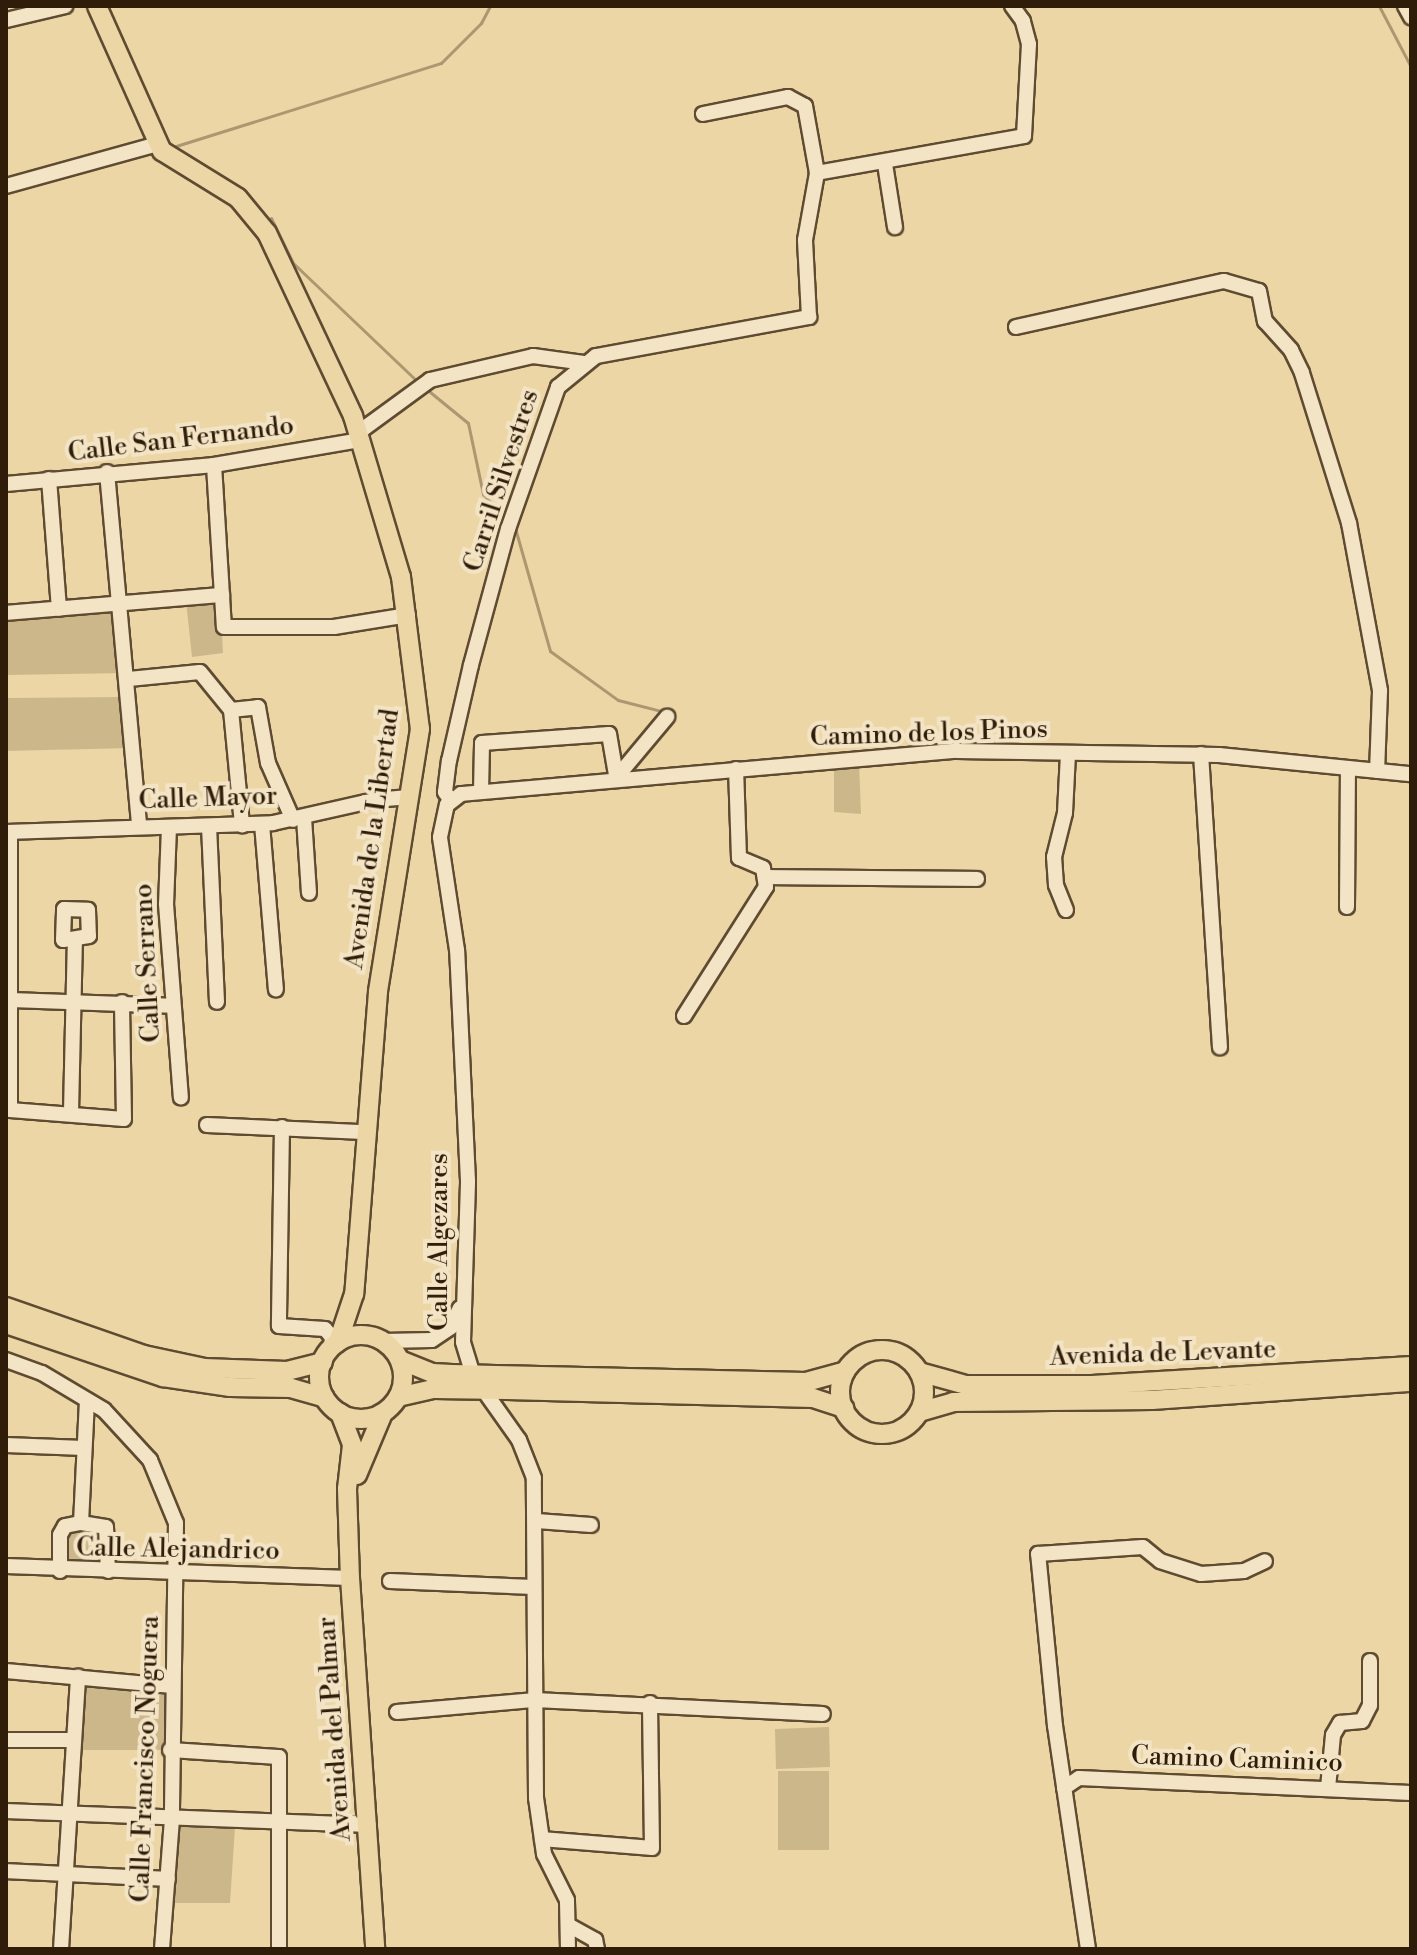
<!DOCTYPE html>
<style>
body{margin:0}
#map{position:relative;width:1417px;height:1955px;overflow:hidden;background:#ecd6a6;font-family:"Libre Bodoni",serif}
div>[style]{position:absolute}
.green>*{inset:0;background:#ccb78b}
.stream>*{height:3px;margin:-1.5px;padding:0 1.5px;transform-origin:1.5px;border-radius:1.5px;background:#ac9771}
.roads{filter:drop-shadow(2px 0 #5e4b31) drop-shadow(-2px 0 #5e4b31) drop-shadow(0 2px #5e4b31) drop-shadow(0 -2px #5e4b31)}
.minor>*{height:14px;margin:-7px;padding:0 7px;transform-origin:7px;border-radius:7px;background:#f3e4c5}
.major>*{height:18px;margin:-9px;padding:0 9px;transform-origin:9px;border-radius:9px;background:#ecd6a6}
.major>.ring{margin:-9px;padding:0;box-sizing:content-box;background:none;border:18px solid #ecd6a6;border-radius:50%}
span{translate:-50% -50%;white-space:nowrap;text-align:center;line-height:1.15;-webkit-text-stroke:8px #f3e4c5;paint-order:stroke}
.street-label{font-size:26px;color:#2f1d0a}
.frame{position:absolute;inset:0;border:8px solid #2f1d0a;pointer-events:none}
</style>
<div id="map">
<div class="green">
<div style="clip-path:polygon(220px 598px,223px 653px,192px 657px,186px 601px)"></div>
<div style="clip-path:polygon(120px 607px,126px 673px,6px 675px,6px 615px)"></div>
<div style="clip-path:polygon(126px 697px,131px 748px,6px 751px,6px 698px)"></div>
<div style="clip-path:polygon(859px 762px,861px 814px,834px 812px,834px 766px)"></div>
<div style="clip-path:polygon(100px 1525px,108px 1563px,60px 1563px,65px 1526px)"></div>
<div style="clip-path:polygon(82px 1684px,172px 1686px,170px 1750px,80px 1750px)"></div>
<div style="clip-path:polygon(829px 1727px,830px 1767px,776px 1769px,775px 1729px)"></div>
<div style="clip-path:polygon(778px 1771px,829px 1771px,829px 1850px,778px 1850px)"></div>
<div style="clip-path:polygon(177px 1826px,235px 1827px,230px 1903px,173px 1903px)"></div>
</div>
<div class="stream">
<div style="left:1379px;top:6px;width:69px;rotate:62.3deg"></div>
<div style="left:176px;top:146px;width:278px;rotate:-17.4deg"></div>
<div style="left:441px;top:63px;width:57px;rotate:-45deg"></div>
<div style="left:481px;top:23px;width:19px;rotate:-62deg"></div>
<div style="left:271px;top:218px;width:50px;rotate:63.9deg"></div>
<div style="left:293px;top:263px;width:170px;rotate:43.6deg"></div>
<div style="left:430px;top:392px;width:49px;rotate:39.2deg"></div>
<div style="left:468px;top:423px;width:73px;rotate:78.1deg"></div>
<div style="left:483px;top:494px;width:13px;rotate:48deg"></div>
<div style="left:515px;top:528px;width:128px;rotate:74.1deg"></div>
<div style="left:550px;top:651px;width:84px;rotate:35.8deg"></div>
<div style="left:618px;top:700px;width:49px;rotate:14.3deg"></div>
</div>
<div class="roads">
<div class="minor">
<div style="left:1405px;top:6px;width:13px;rotate:61deg"></div>
<div style="left:6px;top:20px;width:61px;rotate:-13.3deg"></div>
<div style="left:703px;top:114px;width:87px;rotate:-11.3deg"></div>
<div style="left:788px;top:97px;width:19px;rotate:28deg"></div>
<div style="left:805px;top:106px;width:68px;rotate:79.8deg"></div>
<div style="left:885px;top:164px;width:64px;rotate:81deg"></div>
<div style="left:817px;top:173px;width:210px;rotate:-10.1deg"></div>
<div style="left:1024px;top:136px;width:92px;rotate:-86.9deg"></div>
<div style="left:1029px;top:44px;width:24px;rotate:-105deg"></div>
<div style="left:1023px;top:21px;width:19px;rotate:-126deg"></div>
<div style="left:6px;top:186px;width:157px;rotate:-15.5deg"></div>
<div style="left:1016px;top:327px;width:213px;rotate:-12.5deg"></div>
<div style="left:1224px;top:281px;width:36px;rotate:16deg"></div>
<div style="left:1259px;top:291px;width:31px;rotate:79deg"></div>
<div style="left:1265px;top:321px;width:39px;rotate:48deg"></div>
<div style="left:1291px;top:350px;width:25px;rotate:64deg"></div>
<div style="left:1302px;top:373px;width:157px;rotate:72.6deg"></div>
<div style="left:1349px;top:523px;width:171px;rotate:79.5deg"></div>
<div style="left:1380px;top:691px;width:80px;rotate:92.1deg"></div>
<div style="left:359px;top:432px;width:88px;rotate:-36.2deg"></div>
<div style="left:430px;top:380px;width:106px;rotate:-13.1deg"></div>
<div style="left:533px;top:356px;width:51px;rotate:7.8deg"></div>
<div style="left:214px;top:465px;width:162px;rotate:86.5deg"></div>
<div style="left:224px;top:627px;width:110px"></div>
<div style="left:334px;top:627px;width:75px;rotate:-9.2deg"></div>
<div style="left:107px;top:472px;width:355px;rotate:84.8deg"></div>
<div style="left:49px;top:479px;width:130px;rotate:85.6deg"></div>
<div style="left:6px;top:484px;width:209px;rotate:-5.2deg"></div>
<div style="left:214px;top:465px;width:149px;rotate:-9.7deg"></div>
<div style="left:6px;top:613px;width:217px;rotate:-4.8deg"></div>
<div style="left:129px;top:679px;width:71px;rotate:-5.6deg"></div>
<div style="left:200px;top:672px;width:49px;rotate:50.8deg"></div>
<div style="left:231px;top:710px;width:116px;rotate:84.5deg"></div>
<div style="left:231px;top:710px;width:27px;rotate:-6deg"></div>
<div style="left:258px;top:707px;width:57px;rotate:79.9deg"></div>
<div style="left:268px;top:763px;width:62px;rotate:66.3deg"></div>
<div style="left:1201px;top:754px;width:294px;rotate:86.3deg"></div>
<div style="left:616px;top:778px;width:80px;rotate:-50.1deg"></div>
<div style="left:481px;top:792px;width:49px;rotate:-88.8deg"></div>
<div style="left:482px;top:743px;width:127px;rotate:-4.1deg"></div>
<div style="left:609px;top:734px;width:42px;rotate:80.3deg"></div>
<div style="left:451px;top:801px;width:11px;rotate:-124deg"></div>
<div style="left:445px;top:792px;width:31px;rotate:-83deg"></div>
<div style="left:449px;top:761px;width:98px;rotate:-77.1deg"></div>
<div style="left:471px;top:665px;width:141px;rotate:-74.8deg"></div>
<div style="left:508px;top:529px;width:151px;rotate:-70.6deg"></div>
<div style="left:558px;top:387px;width:49px;rotate:-39.2deg"></div>
<div style="left:596px;top:356px;width:217px;rotate:-10.4deg"></div>
<div style="left:809px;top:317px;width:77px;rotate:-93deg"></div>
<div style="left:805px;top:240px;width:68px;rotate:-79.8deg"></div>
<div style="left:304px;top:818px;width:75px;rotate:86.2deg"></div>
<div style="left:262px;top:824px;width:166px;rotate:85.2deg"></div>
<div style="left:209px;top:826px;width:176px;rotate:87.4deg"></div>
<div style="left:169px;top:827px;width:77px;rotate:92.2deg"></div>
<div style="left:166px;top:904px;width:194px;rotate:85.6deg"></div>
<div style="left:6px;top:832px;width:267px;rotate:-1.9deg"></div>
<div style="left:273px;top:823px;width:105px;rotate:-12.7deg"></div>
<div style="left:375px;top:800px;width:34px;rotate:-5deg"></div>
<div style="left:10px;top:832px;width:278px;rotate:90deg"></div>
<div style="left:10px;top:1110px;width:114px;rotate:4.5deg"></div>
<div style="left:124px;top:1119px;width:117px;rotate:-91deg"></div>
<div style="left:766px;top:877px;width:211px;rotate:0.5deg"></div>
<div style="left:1347px;top:907px;width:139px;rotate:-89.6deg"></div>
<div style="left:64px;top:909px;width:24px;rotate:2deg"></div>
<div style="left:88px;top:910px;width:26px;rotate:88deg"></div>
<div style="left:89px;top:936px;width:26px;rotate:171deg"></div>
<div style="left:63px;top:940px;width:31px;rotate:-88deg"></div>
<div style="left:1066px;top:910px;width:27px;rotate:-112deg"></div>
<div style="left:1056px;top:885px;width:28px;rotate:-94deg"></div>
<div style="left:1054px;top:857px;width:45px;rotate:-76deg"></div>
<div style="left:1065px;top:813px;width:60px;rotate:-87.1deg"></div>
<div style="left:11px;top:1000px;width:160px;rotate:2.1deg"></div>
<div style="left:684px;top:1016px;width:153px;rotate:-57.6deg"></div>
<div style="left:766px;top:887px;width:19px;rotate:-99deg"></div>
<div style="left:763px;top:868px;width:26px;rotate:-157deg"></div>
<div style="left:739px;top:858px;width:89px;rotate:-91.9deg"></div>
<div style="left:71px;top:1112px;width:171px;rotate:-88.7deg"></div>
<div style="left:207px;top:1125px;width:157px;rotate:2.6deg"></div>
<div style="left:282px;top:1127px;width:199px;rotate:90.9deg"></div>
<div style="left:279px;top:1326px;width:46px;rotate:3.7deg"></div>
<div style="left:325px;top:1329px;width:11px;rotate:49deg"></div>
<div style="left:332px;top:1337px;width:11px;rotate:95deg"></div>
<div style="left:383px;top:1341px;width:49px;rotate:-1.2deg"></div>
<div style="left:432px;top:1340px;width:23px;rotate:-34deg"></div>
<div style="left:451px;top:1327px;width:21px;rotate:-65deg"></div>
<div style="left:6px;top:1360px;width:38px;rotate:20deg"></div>
<div style="left:42px;top:1373px;width:72px;rotate:30.8deg"></div>
<div style="left:104px;top:1410px;width:68px;rotate:47.4deg"></div>
<div style="left:150px;top:1460px;width:68px;rotate:67.6deg"></div>
<div style="left:176px;top:1523px;width:296px;rotate:90.8deg"></div>
<div style="left:172px;top:1819px;width:130px;rotate:94.4deg"></div>
<div style="left:6px;top:1445px;width:78px;rotate:2.2deg"></div>
<div style="left:537px;top:1521px;width:54px;rotate:4.2deg"></div>
<div style="left:81px;top:1523px;width:123px;rotate:-87.2deg"></div>
<div style="left:6px;top:1566px;width:344px;rotate:2deg"></div>
<div style="left:60px;top:1571px;width:36px;rotate:-90deg"></div>
<div style="left:60px;top:1535px;width:10px;rotate:-61deg"></div>
<div style="left:65px;top:1526px;width:16px;rotate:-11deg"></div>
<div style="left:81px;top:1523px;width:25px;rotate:9deg"></div>
<div style="left:106px;top:1527px;width:44px;rotate:87.4deg"></div>
<div style="left:390px;top:1581px;width:144px;rotate:2.4deg"></div>
<div style="left:6px;top:1671px;width:167px;rotate:5.2deg"></div>
<div style="left:397px;top:1712px;width:139px;rotate:-5deg"></div>
<div style="left:535px;top:1700px;width:288px;rotate:2.8deg"></div>
<div style="left:6px;top:1740px;width:68px"></div>
<div style="left:170px;top:1750px;width:109px;rotate:3.7deg"></div>
<div style="left:279px;top:1757px;width:192px;rotate:90deg"></div>
<div style="left:1064px;top:1788px;width:18px;rotate:-34deg"></div>
<div style="left:1079px;top:1778px;width:332px;rotate:2.6deg"></div>
<div style="left:1328px;top:1788px;width:53px;rotate:-84.6deg"></div>
<div style="left:1333px;top:1735px;width:14px;rotate:-60deg"></div>
<div style="left:1340px;top:1723px;width:22px;rotate:-5deg"></div>
<div style="left:1362px;top:1721px;width:18px;rotate:-63deg"></div>
<div style="left:1370px;top:1705px;width:44px;rotate:-90deg"></div>
<div style="left:6px;top:1811px;width:363px;rotate:2.2deg"></div>
<div style="left:542px;top:1839px;width:110px;rotate:4.7deg"></div>
<div style="left:652px;top:1848px;width:145px;rotate:-90.8deg"></div>
<div style="left:6px;top:1871px;width:162px;rotate:2.8deg"></div>
<div style="left:570px;top:1926px;width:29px;rotate:29deg"></div>
<div style="left:595px;top:1940px;width:9px;rotate:77deg"></div>
<div style="left:61px;top:1949px;width:273px;rotate:-86.4deg"></div>
<div style="left:568px;top:1949px;width:49px;rotate:-91.2deg"></div>
<div style="left:567px;top:1900px;width:51px;rotate:-116.6deg"></div>
<div style="left:544px;top:1854px;width:57px;rotate:-98.1deg"></div>
<div style="left:536px;top:1798px;width:320px;rotate:-90.4deg"></div>
<div style="left:534px;top:1478px;width:41px;rotate:-111.5deg"></div>
<div style="left:519px;top:1440px;width:80px;rotate:-125.3deg"></div>
<div style="left:473px;top:1375px;width:34px;rotate:-107deg"></div>
<div style="left:463px;top:1342px;width:161px;rotate:-88.2deg"></div>
<div style="left:468px;top:1181px;width:231px;rotate:-92.7deg"></div>
<div style="left:457px;top:950px;width:114px;rotate:-98.6deg"></div>
<div style="left:440px;top:837px;width:33px;rotate:-78deg"></div>
<div style="left:447px;top:805px;width:18px;rotate:-38deg"></div>
<div style="left:461px;top:794px;width:498px;rotate:-5deg"></div>
<div style="left:957px;top:751px;width:262px;rotate:0.9deg"></div>
<div style="left:1219px;top:755px;width:193px;rotate:5.7deg"></div>
<div style="left:1088px;top:1949px;width:225px;rotate:-98.4deg"></div>
<div style="left:1055px;top:1726px;width:173px;rotate:-95.6deg"></div>
<div style="left:1038px;top:1554px;width:105px;rotate:-3.8deg"></div>
<div style="left:1143px;top:1547px;width:22px;rotate:39deg"></div>
<div style="left:1160px;top:1561px;width:43px;rotate:17.6deg"></div>
<div style="left:1201px;top:1574px;width:43px;rotate:-4deg"></div>
<div style="left:1244px;top:1571px;width:23px;rotate:-25deg"></div>
</div>
<div class="major">
<div style="left:97px;top:6px;width:159px;rotate:65.9deg"></div>
<div style="left:162px;top:151px;width:89px;rotate:31.7deg"></div>
<div style="left:238px;top:198px;width:45px;rotate:50.4deg"></div>
<div style="left:267px;top:233px;width:202px;rotate:64.8deg"></div>
<div style="left:353px;top:416px;width:168px;rotate:73.4deg"></div>
<div style="left:401px;top:577px;width:153px;rotate:82.9deg"></div>
<div style="left:420px;top:729px;width:266px;rotate:99.1deg"></div>
<div style="left:378px;top:992px;width:303px;rotate:94.5deg"></div>
<div style="left:354px;top:1294px;width:51px;rotate:108.4deg"></div>
<div style="left:6px;top:1307px;width:146px;rotate:19.2deg"></div>
<div style="left:144px;top:1355px;width:61px;rotate:12.2deg"></div>
<div style="left:204px;top:1368px;width:83px;rotate:2.1deg"></div>
<div style="left:287px;top:1371px;width:37px;rotate:-14deg"></div>
<div style="left:6px;top:1324px;width:166px;rotate:18.7deg"></div>
<div style="left:163px;top:1377px;width:68px;rotate:8.5deg"></div>
<div style="left:230px;top:1387px;width:61px;rotate:0.9deg"></div>
<div style="left:291px;top:1388px;width:35px;rotate:16deg"></div>
<div class="ring" style="left:319px;top:1335px;width:66px;height:66px"></div>
<div class="ring" style="left:840px;top:1350px;width:66px;height:66px"></div>
<div style="left:400px;top:1360px;width:35px;rotate:22deg"></div>
<div style="left:432px;top:1373px;width:20px;rotate:3deg"></div>
<div style="left:452px;top:1374px;width:354px;rotate:1.3deg"></div>
<div style="left:806px;top:1382px;width:41px;rotate:-15.4deg"></div>
<div style="left:919px;top:1372px;width:49px;rotate:15.5deg"></div>
<div style="left:966px;top:1385px;width:126px"></div>
<div style="left:1092px;top:1385px;width:320px;rotate:-3.4deg"></div>
<div style="left:398px;top:1397px;width:37px;rotate:-13deg"></div>
<div style="left:434px;top:1389px;width:73px;rotate:0.8deg"></div>
<div style="left:507px;top:1390px;width:306px;rotate:1.5deg"></div>
<div style="left:813px;top:1398px;width:33px;rotate:18deg"></div>
<div style="left:919px;top:1412px;width:35px;rotate:-16deg"></div>
<div style="left:953px;top:1402px;width:199px;rotate:-0.6deg"></div>
<div style="left:1152px;top:1400px;width:260px;rotate:-4deg"></div>
<div style="left:340px;top:1413px;width:34px;rotate:69deg"></div>
<div style="left:352px;top:1445px;width:44px;rotate:96.5deg"></div>
<div style="left:347px;top:1489px;width:89px;rotate:88.1deg"></div>
<div style="left:350px;top:1578px;width:372px;rotate:86.1deg"></div>
<div style="left:357px;top:1475px;width:67px;rotate:-67.2deg"></div>
</div>
</div>
<div class="street-label">
<span style="left:181px;top:440px;rotate:-7deg">Calle San Fernando</span>
<span style="left:502px;top:481px;rotate:-72deg">Carril Silvestres</span>
<span style="left:929px;top:734px;rotate:-2deg">Camino de los Pinos</span>
<span style="left:208px;top:799px;rotate:-2deg">Calle Mayor</span>
<span style="left:373px;top:839px;rotate:-82deg">Avenida de la Libertad</span>
<span style="left:148px;top:963px;rotate:-93deg">Calle Serrano</span>
<span style="left:440px;top:1242px;rotate:-90deg">Calle Algezares</span>
<span style="left:1163px;top:1354px;rotate:-2deg">Avenida de Levante</span>
<span style="left:178px;top:1550px;rotate:1deg">Calle Alejandrico</span>
<span style="left:335px;top:1729px;rotate:-94deg">Avenida del Palmar</span>
<span style="left:146px;top:1759px;rotate:-88deg">Calle Francisco Noguera</span>
<span style="left:1237px;top:1760px;rotate:2deg">Camino Caminico</span>
</div>
<div class="frame"></div>
</div>
